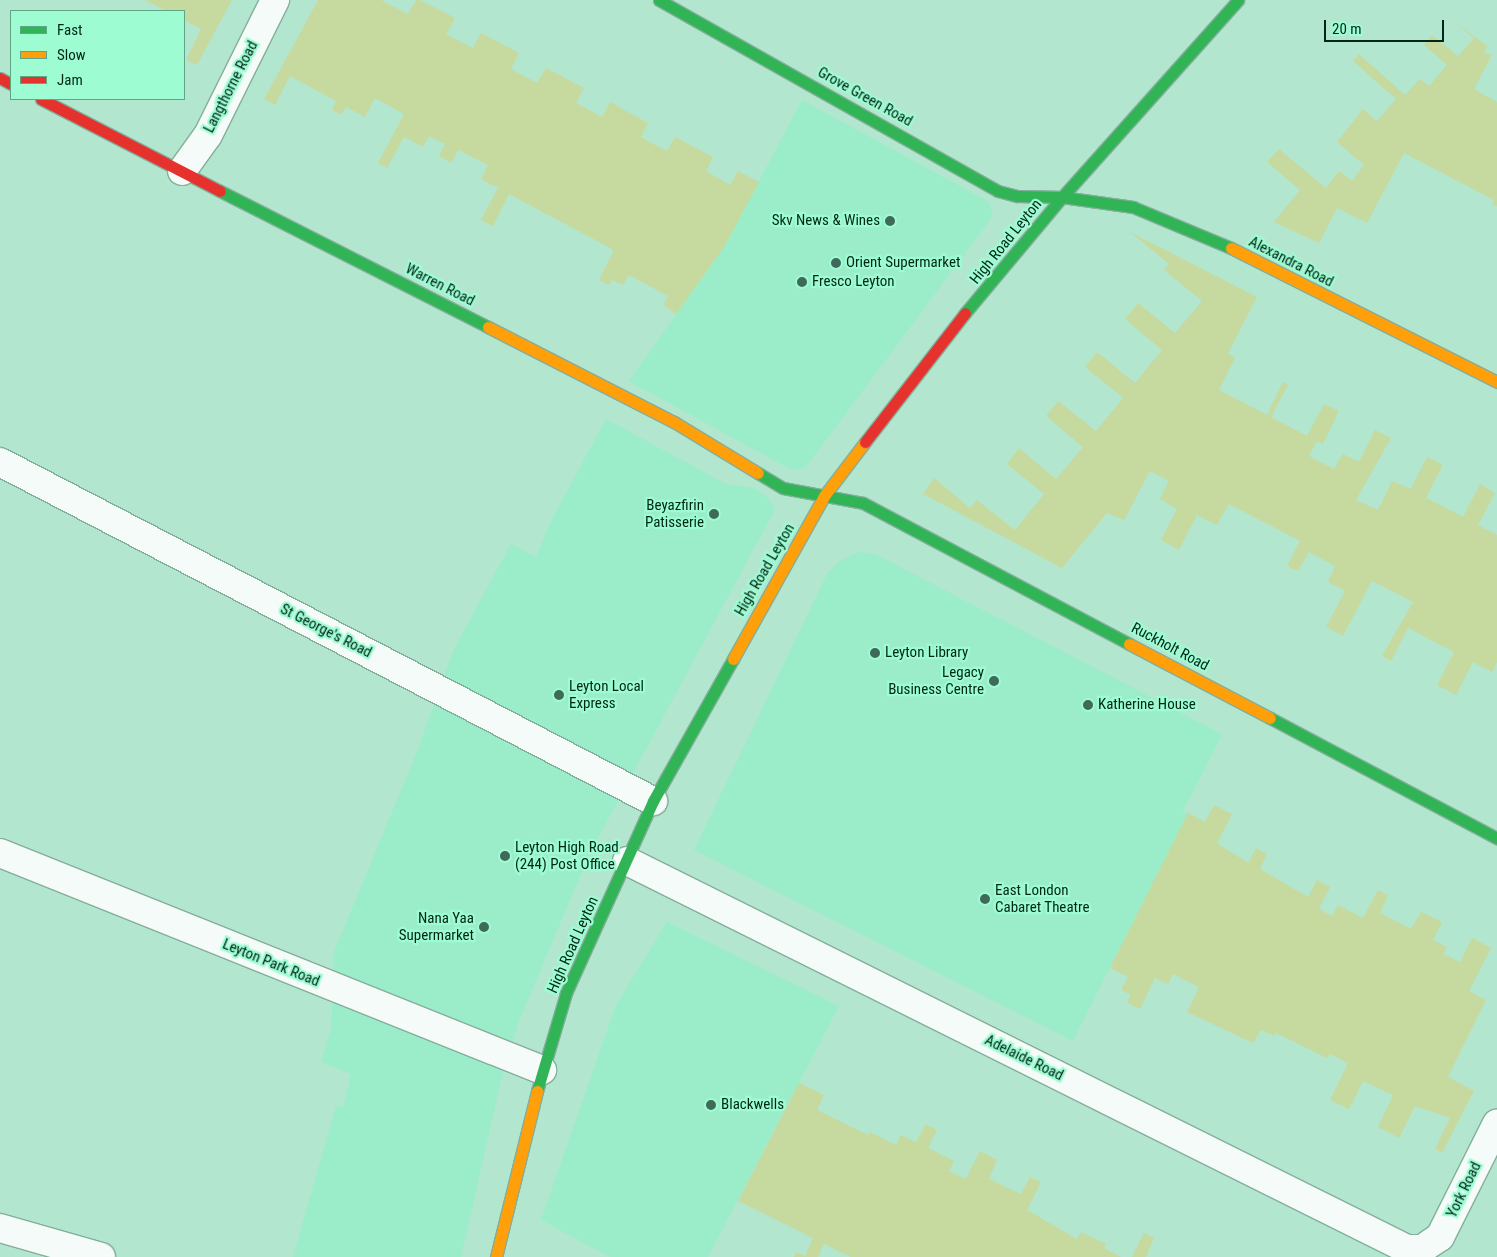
<!DOCTYPE html>
<style>
body{margin:0}
#map{position:relative;width:1497px;height:1257px;overflow:hidden;background:#b3e6cf;font-family:"Roboto Condensed",sans-serif}
div>[style]{position:absolute}
.built>*{inset:0;background:#9becc9}
.green>*{inset:0;background:#c6d99f}
.roads{filter:drop-shadow(1px 0 #84ae9c) drop-shadow(-1px 0 #84ae9c) drop-shadow(0 1px #84ae9c) drop-shadow(0 -1px #84ae9c)}
.street>*{height:28px;margin:-14px;padding:0 14px;transform-origin:14px;border-radius:14px;background:#f4fbf8}
.fast>*{height:11px;margin:-5.5px;padding:0 5.5px;transform-origin:5.5px;border-radius:5.5px;background:#30b455}
.slow>*{height:11px;margin:-5.5px;padding:0 5.5px;transform-origin:5.5px;border-radius:5.5px;background:#ff9f0a}
.jam>*{height:11px;margin:-5.5px;padding:0 5.5px;transform-origin:5.5px;border-radius:5.5px;background:#e5322d}
.dots>*{width:14px;height:14px;translate:-50% -50%;box-sizing:border-box;border:2px solid #9dfcd2;border-radius:50%}
span{translate:-50% -50%;white-space:nowrap;text-align:center;line-height:1.15;-webkit-text-stroke:4.5px #9dfcd2;paint-order:stroke}
.street-label{font-size:15px;color:#002618}
.poi-label{font-size:15px;color:#002618}
.right{translate:-100% -50%;text-align:right}
.left{translate:0 -50%;text-align:left}
.legend{position:absolute;left:10px;top:10px;width:175px;height:90px;box-sizing:border-box;background:#9dfcd2;border:1px solid #5ea688;margin:0;padding:6px 9px;list-style:none;font-size:15px;color:#002618}
.legend li{display:flex;align-items:center;gap:10px;height:25px}
.legend b{width:25px;border:1px solid #5ea688}
.scale{position:absolute;left:1324px;top:20px;width:120px;height:22px;box-sizing:border-box;border:2px solid #002618;border-top:0;padding-left:6px;font-size:15px;line-height:18px;white-space:nowrap;color:#002618;-webkit-text-stroke:4px #9dfcd2;paint-order:stroke}
</style>
<div id="map">
<div class="built">
<div style="clip-path:polygon(802px 100px,989px 202px,993px 216px,814px 456px,805px 467px,795px 470px,786px 467px,629px 381px,724px 247px)"></div>
<div style="clip-path:polygon(606px 419px,726px 484px,753px 488px,768px 498px,774px 507px,772px 515px,589px 855px,519px 1021px,501px 1080px,461px 1257px,293px 1257px,336px 1106px,343px 1108px,351px 1074px,321px 1062px,331px 1028px,334px 952px,418px 749px,453px 651px,511px 544px,536px 557px,550px 523px)"></div>
<div style="clip-path:polygon(858px 552px,877px 555px,1222px 734px,1182px 813px,1188px 813px,1073px 1041px,694px 850px,827px 574px,840px 561px)"></div>
<div style="clip-path:polygon(667px 922px,839px 1006px,708px 1257px,610px 1257px,541px 1220px,616px 1005px)"></div>
</div>
<div class="green">
<div style="clip-path:polygon(145px 0,232px 0,197px 65px,186px 60px,201px 29px,184px 20px,184px 11px,166px 11px)"></div>
<div style="clip-path:polygon(318px 0,381px 0,408px 14px,416px 0,420px 0,455px 18px,446px 34px,461px 42px,473px 48px,481px 33px,519px 53px,511px 69px,537px 83px,546px 68px,584px 88px,576px 103px,602px 117px,610px 102px,648px 123px,641px 137px,655px 145px,667px 151px,675px 137px,713px 157px,706px 171px,730px 185px,738px 171px,759px 182px,724px 247px,676px 314px,663px 305px,668px 296px,629px 275px,623px 285px,612px 280px,609px 285px,599px 280px,614px 250px,509px 194px,493px 226px,481px 220px,498px 188px,481px 179px,488px 165px,458px 150px,451px 163px,439px 156px,445px 144px,429px 136px,423px 147px,404px 137px,387px 168px,378px 163px,404px 114px,375px 98px,365px 117px,346px 107px,341px 115px,332px 110px,336px 101px,290px 76px,275px 105px,264px 99px)"></div>
<div style="clip-path:polygon(1448px 17px,1487px 46px,1484px 52px,1492px 55px,1474px 89px,1497px 102px,1497px 206px,1492px 204px,1494px 200px,1404px 153px,1367px 223px,1337px 208px,1319px 243px,1274px 222px,1300px 190px,1267px 162px,1279px 149px,1326px 188px,1339px 171px,1352px 181px,1364px 165px,1337px 142px,1363px 109px,1377px 121px,1396px 99px,1353px 61px,1359px 54px,1405px 95px,1420px 79px,1429px 86px,1447px 65px,1424px 45px,1432px 35px,1458px 56px,1474px 38px)"></div>
<div style="clip-path:polygon(1130px 232px,1257px 297px,1228px 353px,1235px 358px,1219px 390px,1267px 415px,1283px 382px,1288px 385px,1271px 417px,1307px 436px,1324px 404px,1339px 411px,1323px 444px,1317px 441px,1309px 456px,1334px 469px,1343px 454px,1359px 462px,1375px 430px,1391px 438px,1356px 500px,1378px 510px,1392px 481px,1411px 489px,1427px 457px,1443px 465px,1426px 498px,1446px 508px,1463px 517px,1480px 484px,1495px 493px,1478px 525px,1497px 535px,1497px 662px,1492px 672px,1473px 662px,1456px 695px,1437px 685px,1454px 652px,1408px 628px,1391px 661px,1382px 656px,1413px 602px,1372px 581px,1343px 636px,1326px 627px,1345px 591px,1328px 582px,1335px 566px,1309px 552px,1298px 571px,1287px 566px,1300px 541px,1229px 504px,1217px 525px,1197px 515px,1179px 550px,1161px 540px,1177px 509px,1160px 499px,1169px 481px,1150px 471px,1124px 520px,1107px 513px,1062px 568px,923px 494px,934px 478px,970px 508px,977px 500px,1015px 530px,1044px 494px,1007px 464px,1019px 448px,1056px 479px,1083px 447px,1046px 416px,1058px 401px,1096px 431px,1123px 398px,1085px 367px,1097px 352px,1135px 383px,1162px 350px,1125px 319px,1138px 303px,1175px 333px,1202px 301px,1164px 270px,1169px 264px)"></div>
<div style="clip-path:polygon(1214px 805px,1232px 814px,1217px 843px,1248px 863px,1256px 848px,1267px 854px,1260px 869px,1308px 897px,1317px 880px,1330px 887px,1319px 909px,1332px 916px,1338px 905px,1363px 918px,1378px 890px,1388px 895px,1380px 913px,1411px 929px,1421px 912px,1442px 922px,1433px 940px,1447px 947px,1443px 954px,1460px 962px,1472px 938px,1491px 948px,1469px 991px,1486px 1000px,1448px 1077px,1474px 1091px,1442px 1153px,1435px 1149px,1450px 1118px,1415px 1106px,1399px 1138px,1388px 1132px,1378px 1127px,1393px 1095px,1363px 1081px,1349px 1109px,1330px 1100px,1348px 1063px,1330px 1054px,1327px 1058px,1276px 1033px,1274px 1036px,1261px 1030px,1253px 1043px,1187px 1012px,1199px 987px,1173px 974px,1168px 984px,1155px 978px,1140px 1009px,1127px 1003px,1131px 995px,1121px 990px,1128px 977px,1110px 968px,1188px 813px,1205px 822px)"></div>
<div style="clip-path:polygon(799px 1083px,824px 1095px,817px 1110px,868px 1135px,870px 1132px,896px 1145px,901px 1135px,916px 1142px,926px 1124px,937px 1130px,928px 1148px,954px 1161px,949px 1171px,966px 1179px,980px 1151px,997px 1160px,989px 1179px,1021px 1194px,1030px 1177px,1041px 1182px,1027px 1210px,1077px 1239px,1081px 1232px,1106px 1244px,1104px 1248px,1121px 1257px,851px 1257px,824px 1244px,818px 1257px,794px 1257px,796px 1252px,805px 1256px,813px 1238px,738px 1201px)"></div>
<div style="clip-path:polygon(1144px 1233px,1154px 1238px,1146px 1257px,1132px 1257px)"></div>
</div>
<div class="roads">
<div class="street">
<div style="left:182px;top:171px;width:44px;rotate:-54.2deg"></div>
<div style="left:208px;top:135px;width:151px;rotate:-63.6deg"></div>
<div style="left:0;top:462px;width:736px;rotate:27.44deg"></div>
<div style="left:0;top:853px;width:584px;rotate:21.82deg"></div>
<div style="left:627px;top:861px;width:871px;rotate:26.45deg"></div>
<div style="left:1407px;top:1249px;width:15px"></div>
<div style="left:1422px;top:1249px;width:22px;rotate:-34deg"></div>
<div style="left:1440px;top:1237px;width:127px;rotate:-63.4deg"></div>
<div style="left:0;top:1228px;width:105px;rotate:16deg"></div>
</div>
<div class="fast">
<div style="left:659px;top:0;width:389px;rotate:29.4deg"></div>
<div style="left:998px;top:191px;width:20px;rotate:15deg"></div>
<div style="left:1017px;top:196px;width:45px;rotate:1.3deg"></div>
<div style="left:1062px;top:197px;width:72px;rotate:8deg"></div>
<div style="left:1133px;top:207px;width:106px;rotate:22.7deg"></div>
<div style="left:220px;top:191px;width:301px;rotate:26.9deg"></div>
<div style="left:965px;top:313px;width:151px;rotate:-50.1deg"></div>
<div style="left:1062px;top:197px;width:264px;rotate:-48.2deg"></div>
<div style="left:758px;top:473px;width:29px;rotate:31deg"></div>
<div style="left:783px;top:488px;width:81px;rotate:10.6deg"></div>
<div style="left:863px;top:503px;width:301px;rotate:27.9deg"></div>
<div style="left:1270px;top:718px;width:257px;rotate:27.9deg"></div>
<div style="left:537px;top:1091px;width:102px;rotate:-73.5deg"></div>
<div style="left:566px;top:993px;width:211px;rotate:-65.6deg"></div>
<div style="left:653px;top:801px;width:163px;rotate:-60.6deg"></div>
</div>
<div class="slow">
<div style="left:1231px;top:248px;width:298px;rotate:26.7deg"></div>
<div style="left:488px;top:327px;width:209px;rotate:27.1deg"></div>
<div style="left:674px;top:422px;width:98px;rotate:31.3deg"></div>
<div style="left:1129px;top:644px;width:159px;rotate:27.7deg"></div>
<div style="left:733px;top:659px;width:187px;rotate:-60.8deg"></div>
<div style="left:824px;top:496px;width:68px;rotate:-52.8deg"></div>
<div style="left:496px;top:1257px;width:171px;rotate:-76.1deg"></div>
</div>
<div class="jam">
<div style="left:0;top:78px;width:13px;rotate:29deg"></div>
<div style="left:41px;top:99px;width:201px;rotate:27.2deg"></div>
<div style="left:865px;top:442px;width:163px;rotate:-52.2deg"></div>
</div>
</div>
<div class="dots">
<div style="left:890px;top:221px;background:#3f6958"></div>
<div style="left:836px;top:263px;background:#3f6958"></div>
<div style="left:802px;top:282px;background:#3f6958"></div>
<div style="left:714px;top:514px;background:#3f6958"></div>
<div style="left:875px;top:653px;background:#3f6958"></div>
<div style="left:994px;top:681px;background:#3f6958"></div>
<div style="left:559px;top:695px;background:#3f6958"></div>
<div style="left:1088px;top:705px;background:#3f6958"></div>
<div style="left:505px;top:856px;background:#3f6958"></div>
<div style="left:985px;top:899px;background:#3f6958"></div>
<div style="left:484px;top:927px;background:#3f6958"></div>
<div style="left:711px;top:1105px;background:#3f6958"></div>
</div>
<div class="street-label">
<span style="left:231px;top:87px;rotate:-63deg">Langthorne Road</span>
<span style="left:865px;top:97px;rotate:29deg">Grove Green Road</span>
<span style="left:1006px;top:242px;rotate:-51deg">High Road Leyton</span>
<span style="left:1291px;top:262px;rotate:27deg">Alexandra Road</span>
<span style="left:440px;top:285px;rotate:27deg">Warren Road</span>
<span style="left:765px;top:570px;rotate:-60deg">High Road Leyton</span>
<span style="left:326px;top:631px;rotate:27deg">St George's Road</span>
<span style="left:1170px;top:647px;rotate:28deg">Ruckholt Road</span>
<span style="left:573px;top:945px;rotate:-66deg">High Road Leyton</span>
<span style="left:271px;top:963px;rotate:22deg">Leyton Park Road</span>
<span style="left:1024px;top:1058px;rotate:26deg">Adelaide Road</span>
<span style="left:1464px;top:1190px;rotate:-64deg">York Road</span>
</div>
<div class="poi-label">
<span class="right" style="left:880px;top:221px">Skv News &amp; Wines</span>
<span class="left" style="left:846px;top:263px">Orient Supermarket</span>
<span class="left" style="left:812px;top:282px">Fresco Leyton</span>
<span class="right" style="left:704px;top:514px">Beyazfirin<br>Patisserie</span>
<span class="left" style="left:885px;top:653px">Leyton Library</span>
<span class="right" style="left:984px;top:681px">Legacy<br>Business Centre</span>
<span class="left" style="left:569px;top:695px">Leyton Local<br>Express</span>
<span class="left" style="left:1098px;top:705px">Katherine House</span>
<span class="left" style="left:515px;top:856px">Leyton High Road<br>(244) Post Office</span>
<span class="left" style="left:995px;top:899px">East London<br>Cabaret Theatre</span>
<span class="right" style="left:474px;top:927px">Nana Yaa<br>Supermarket</span>
<span class="left" style="left:721px;top:1105px">Blackwells</span>
</div>
<ul class="legend">
<li><b style="height:6px;background:#30b455"></b>Fast</li>
<li><b style="height:6px;background:#ff9f0a"></b>Slow</li>
<li><b style="height:6px;background:#e5322d"></b>Jam</li>
</ul>
<div class="scale">20 m</div>
</div>
